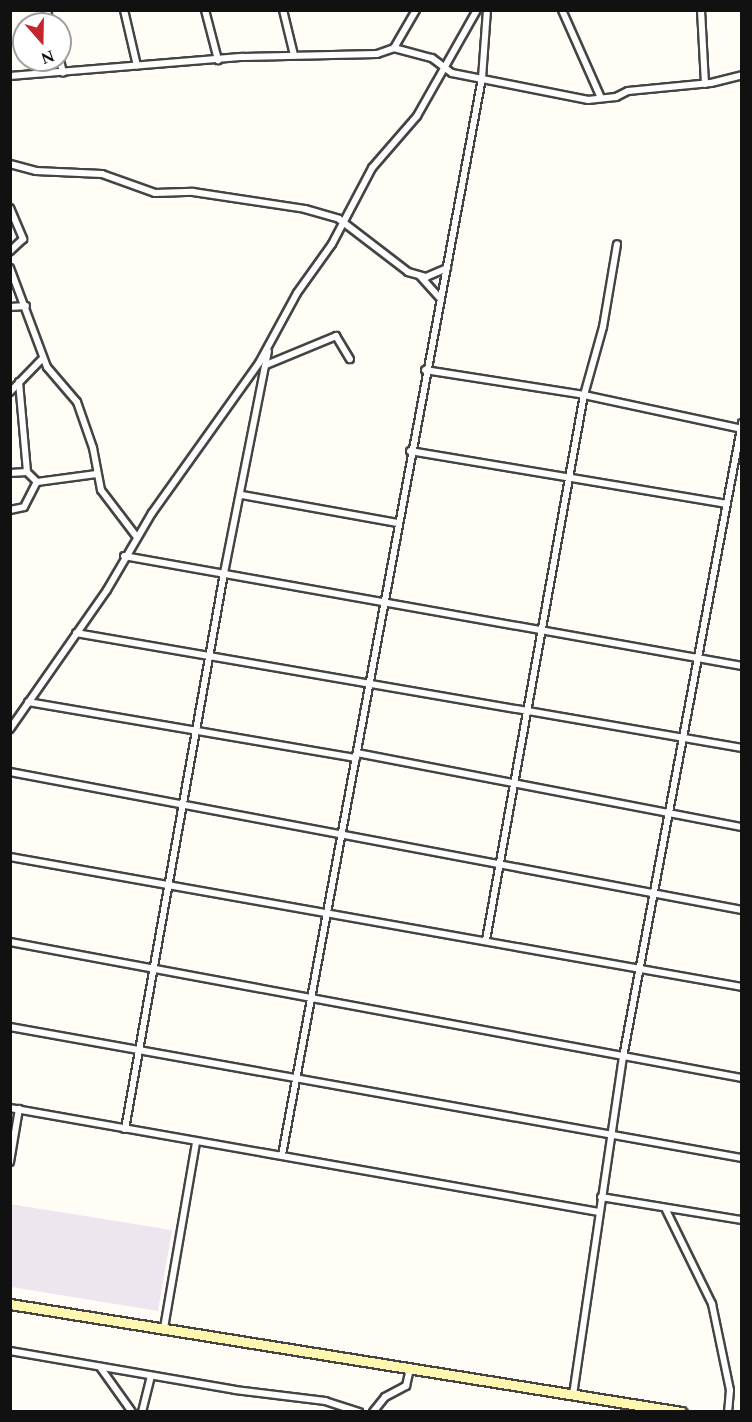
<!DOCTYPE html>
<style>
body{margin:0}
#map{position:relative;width:752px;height:1422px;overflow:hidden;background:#fffdf5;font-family:Spectral,serif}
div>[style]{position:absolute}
.industrial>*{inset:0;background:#eee6ef}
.roads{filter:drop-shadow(2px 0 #444) drop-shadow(-2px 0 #444) drop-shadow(0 2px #444) drop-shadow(0 -2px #444)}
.street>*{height:6px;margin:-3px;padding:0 3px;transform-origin:3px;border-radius:3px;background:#fff}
.secondary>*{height:9px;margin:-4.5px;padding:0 4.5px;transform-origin:4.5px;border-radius:4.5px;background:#fff6b0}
span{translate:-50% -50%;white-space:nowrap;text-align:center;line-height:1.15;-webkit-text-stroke:6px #fff;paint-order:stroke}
.frame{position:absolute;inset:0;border:12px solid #111;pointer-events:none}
.north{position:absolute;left:12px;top:12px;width:60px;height:60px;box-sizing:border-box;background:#fff;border:2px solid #a0a0a0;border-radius:50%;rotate:160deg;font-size:16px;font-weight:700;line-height:24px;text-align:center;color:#111}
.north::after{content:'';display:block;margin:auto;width:21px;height:27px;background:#c4262e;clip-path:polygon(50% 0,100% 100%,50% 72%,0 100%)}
</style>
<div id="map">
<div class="industrial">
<div style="clip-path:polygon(10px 1204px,172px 1230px,158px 1311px,11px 1287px)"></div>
</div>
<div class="roads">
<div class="street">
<div style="left:47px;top:10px;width:14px;rotate:78deg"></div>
<div style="left:124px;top:10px;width:57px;rotate:76.9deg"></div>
<div style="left:205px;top:10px;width:52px;rotate:75.4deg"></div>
<div style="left:283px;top:10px;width:46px;rotate:76.3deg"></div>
<div style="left:562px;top:10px;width:96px;rotate:66.1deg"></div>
<div style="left:701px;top:10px;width:74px;rotate:86.9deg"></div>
<div style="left:394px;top:48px;width:44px;rotate:-59.9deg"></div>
<div style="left:60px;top:60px;width:13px;rotate:77deg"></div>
<div style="left:10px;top:76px;width:234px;rotate:-4.7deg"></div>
<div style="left:243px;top:57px;width:134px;rotate:-1.3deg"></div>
<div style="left:377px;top:54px;width:18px;rotate:-19deg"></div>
<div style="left:394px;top:48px;width:39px;rotate:15deg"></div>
<div style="left:432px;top:58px;width:25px;rotate:37deg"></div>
<div style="left:452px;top:73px;width:139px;rotate:11.2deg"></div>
<div style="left:588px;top:100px;width:28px;rotate:-6deg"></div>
<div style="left:616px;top:97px;width:13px;rotate:-27deg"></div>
<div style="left:628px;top:91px;width:83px;rotate:-5.5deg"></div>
<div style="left:711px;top:83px;width:32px;rotate:-14deg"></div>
<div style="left:10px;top:164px;width:27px;rotate:15deg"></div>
<div style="left:36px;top:171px;width:66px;rotate:2.6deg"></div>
<div style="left:102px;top:174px;width:56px;rotate:19.7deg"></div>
<div style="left:155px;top:193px;width:38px;rotate:-2deg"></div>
<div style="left:193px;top:192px;width:113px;rotate:8.6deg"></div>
<div style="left:305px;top:209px;width:35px;rotate:16deg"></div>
<div style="left:339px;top:219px;width:87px;rotate:37.5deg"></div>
<div style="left:408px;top:272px;width:19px;rotate:16deg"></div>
<div style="left:426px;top:277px;width:23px;rotate:-23deg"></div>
<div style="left:10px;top:208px;width:34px;rotate:67deg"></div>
<div style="left:23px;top:239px;width:18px;rotate:137deg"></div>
<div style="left:10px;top:268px;width:106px;rotate:69.5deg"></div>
<div style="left:47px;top:367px;width:46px;rotate:49.4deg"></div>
<div style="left:77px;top:402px;width:49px;rotate:70.8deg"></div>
<div style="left:93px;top:448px;width:43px;rotate:79.2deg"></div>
<div style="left:101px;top:490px;width:58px;rotate:52.7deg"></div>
<div style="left:420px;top:276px;width:30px;rotate:48deg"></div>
<div style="left:10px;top:307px;width:16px;rotate:-4deg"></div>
<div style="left:266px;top:365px;width:76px;rotate:-22.5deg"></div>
<div style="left:336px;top:336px;width:27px;rotate:59deg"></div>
<div style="left:425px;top:370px;width:161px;rotate:8.9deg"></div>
<div style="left:584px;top:395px;width:162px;rotate:12.1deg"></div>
<div style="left:19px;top:382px;width:90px;rotate:84.9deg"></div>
<div style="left:27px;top:472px;width:14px;rotate:45deg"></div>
<div style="left:10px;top:392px;width:47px;rotate:-45.9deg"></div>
<div style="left:410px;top:451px;width:320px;rotate:9.5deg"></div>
<div style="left:10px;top:473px;width:17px;rotate:-3deg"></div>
<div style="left:37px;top:482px;width:60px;rotate:-7.7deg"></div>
<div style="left:242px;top:495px;width:158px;rotate:10.2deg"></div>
<div style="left:10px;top:510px;width:14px;rotate:-12deg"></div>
<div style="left:24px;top:507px;width:28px;rotate:-63deg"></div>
<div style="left:124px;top:556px;width:628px;rotate:10.09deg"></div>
<div style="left:76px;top:633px;width:676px;rotate:9.8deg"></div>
<div style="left:28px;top:702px;width:333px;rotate:9.7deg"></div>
<div style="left:10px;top:729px;width:169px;rotate:-55.1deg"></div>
<div style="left:107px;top:590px;width:89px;rotate:-59.7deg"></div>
<div style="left:152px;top:513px;width:184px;rotate:-54.5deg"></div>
<div style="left:259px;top:363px;width:80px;rotate:-61.5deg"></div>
<div style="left:297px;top:293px;width:60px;rotate:-54.5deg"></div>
<div style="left:332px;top:244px;width:86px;rotate:-62.2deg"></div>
<div style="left:372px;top:168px;width:69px;rotate:-49.1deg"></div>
<div style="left:417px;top:116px;width:122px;rotate:-60.5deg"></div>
<div style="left:357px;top:753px;width:392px;rotate:10.9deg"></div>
<div style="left:10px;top:772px;width:745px;rotate:10.68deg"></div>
<div style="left:10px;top:857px;width:743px;rotate:10.07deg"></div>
<div style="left:486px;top:940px;width:554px;rotate:-79.81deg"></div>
<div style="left:584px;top:395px;width:71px;rotate:-74.4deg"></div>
<div style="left:603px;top:327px;width:84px;rotate:-80.4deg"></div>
<div style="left:10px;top:942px;width:745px;rotate:10.53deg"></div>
<div style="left:10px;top:1027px;width:744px;rotate:10.15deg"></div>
<div style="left:10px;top:1108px;width:598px;rotate:10.01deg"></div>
<div style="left:125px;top:1129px;width:565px;rotate:-79.9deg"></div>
<div style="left:224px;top:573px;width:226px;rotate:-78.8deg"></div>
<div style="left:282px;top:1155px;width:1095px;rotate:-79.48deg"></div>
<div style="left:482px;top:78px;width:68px;rotate:-85.8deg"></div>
<div style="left:10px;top:1162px;width:54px;rotate:-80.4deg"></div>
<div style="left:601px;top:1197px;width:143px;rotate:9.3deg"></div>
<div style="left:666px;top:1210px;width:105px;rotate:63.9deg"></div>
<div style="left:712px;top:1304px;width:88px;rotate:78.2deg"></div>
<div style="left:730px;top:1390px;width:22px;rotate:95deg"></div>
<div style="left:164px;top:1328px;width:189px;rotate:-80.2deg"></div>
<div style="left:10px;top:1351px;width:228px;rotate:9.8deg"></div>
<div style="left:235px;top:1390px;width:91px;rotate:7deg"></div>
<div style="left:325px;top:1401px;width:36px;rotate:18deg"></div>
<div style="left:100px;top:1367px;width:55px;rotate:54.6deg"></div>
<div style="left:573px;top:1395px;width:342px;rotate:-81.6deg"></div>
<div style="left:623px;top:1057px;width:645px;rotate:-79.37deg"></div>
<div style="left:142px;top:1412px;width:36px;rotate:-76deg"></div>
<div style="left:373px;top:1412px;width:19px;rotate:-51deg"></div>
<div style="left:385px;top:1397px;width:24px;rotate:-28deg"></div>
<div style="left:406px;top:1386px;width:17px;rotate:-77deg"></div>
</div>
<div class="secondary">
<div style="left:10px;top:1304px;width:680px;rotate:9.14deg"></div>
</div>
</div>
<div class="frame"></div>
<div class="north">N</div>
</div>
